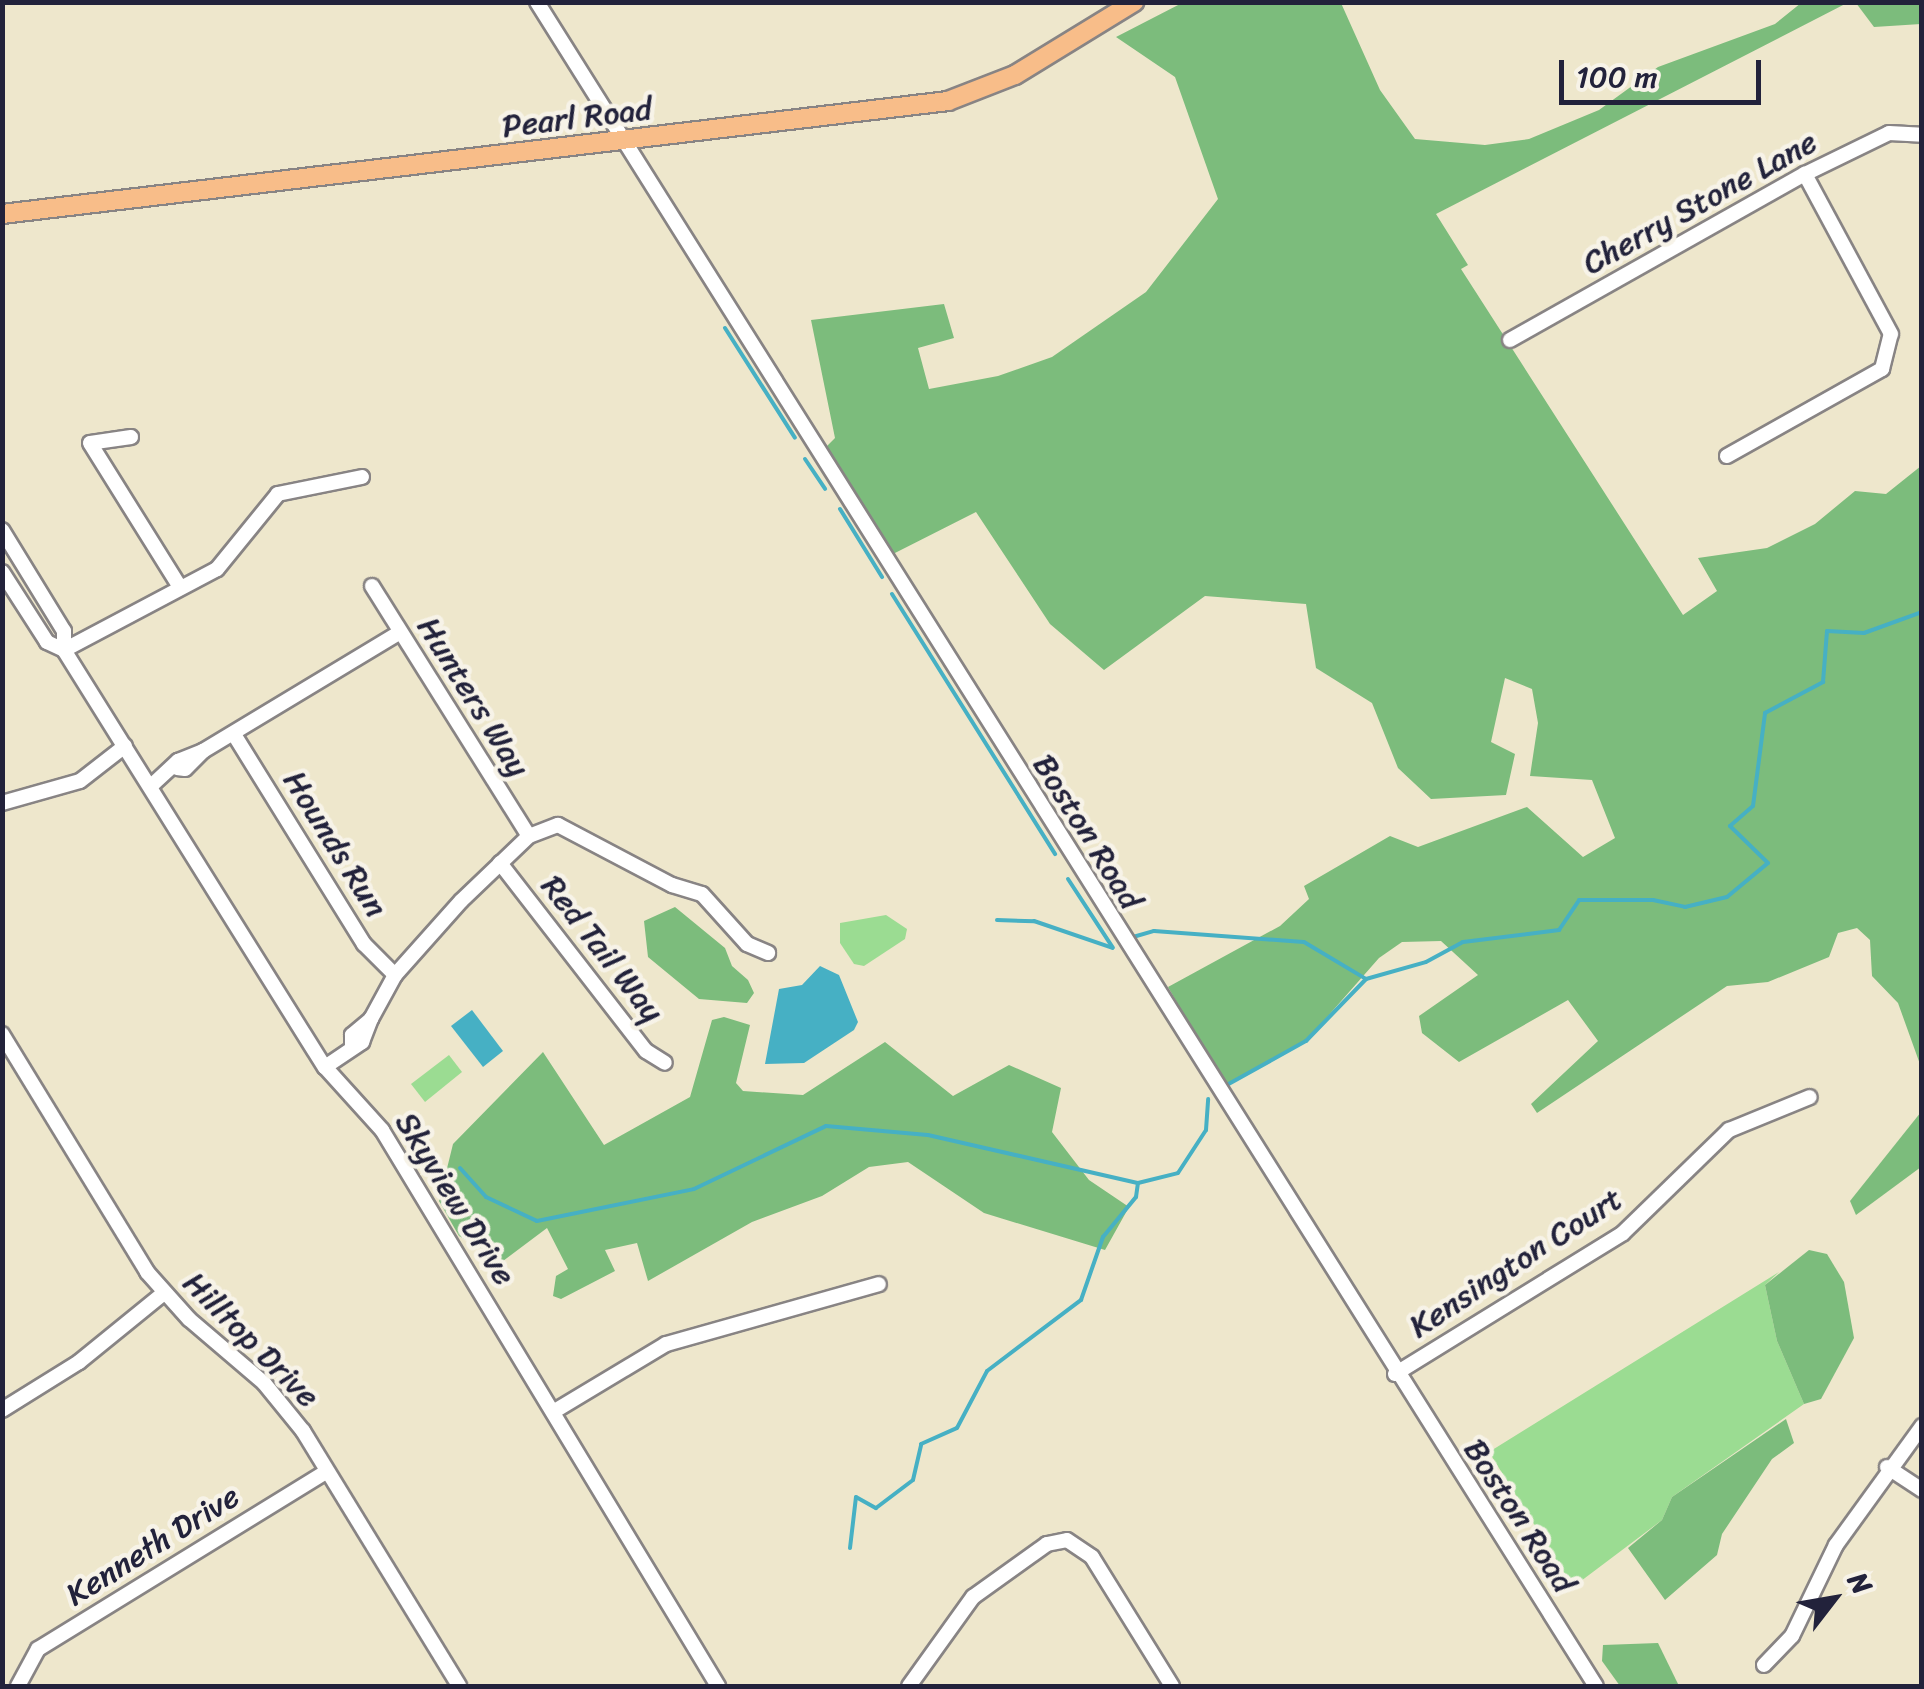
<!DOCTYPE html>
<style>
body{margin:0}
#map{position:relative;width:1924px;height:1689px;overflow:hidden;background:#eee7cc;font-family:Sriracha,sans-serif}
div>[style]{position:absolute}
.green>*{inset:0;background:#9bdc92}
.forest>*{inset:0;background:#7cbc7c}
.water>*{inset:0;background:#46b0c4}
.stream>*{height:4px;margin:-2px;padding:0 2px;transform-origin:2px;border-radius:2px;background:#46b0c4}
.roads{filter:drop-shadow(2px 0 #888484) drop-shadow(-2px 0 #888484) drop-shadow(0 2px #888484) drop-shadow(0 -2px #888484)}
.minor>*{height:14px;margin:-7px;padding:0 7px;transform-origin:7px;border-radius:7px;background:#fff}
.major>*{height:18px;margin:-9px;padding:0 9px;transform-origin:9px;border-radius:9px;background:#f8bd89}
span{translate:-50% -50%;white-space:nowrap;text-align:center;line-height:1.15;-webkit-text-stroke:9px #f7f3e8;paint-order:stroke}
.street-label{font-size:32px;color:#22223b}
.frame{position:absolute;inset:0;border:5px solid #22223b;pointer-events:none}
.north{position:absolute;left:1784px;top:1549px;width:100px;height:100px;-webkit-text-stroke:8px #f7f3e8;paint-order:stroke;rotate:59deg;font-size:28px;font-weight:700;line-height:40px;text-align:center;color:#22223b}
.north::after{content:'';display:block;margin:auto;width:35px;height:45px;background:#22223b;clip-path:polygon(50% 0,100% 100%,50% 72%,0 100%)}
.scale{position:absolute;left:1559px;top:60px;width:202px;height:45px;box-sizing:border-box;border:5px solid #22223b;border-top:0;padding-left:12px;font-size:30px;line-height:35px;white-space:nowrap;color:#22223b;-webkit-text-stroke:8px #f7f3e8;paint-order:stroke}
</style>
<div id="map">
<div class="green">
<div style="clip-path:polygon(886px 915px,907px 929px,905px 939px,864px 966px,854px 964px,840px 943px,840px 923px)"></div>
<div style="clip-path:polygon(449px 1055px,462px 1072px,425px 1102px,411px 1084px)"></div>
<div style="clip-path:polygon(1779px 1272px,1765px 1285px,1777px 1341px,1804px 1404px,1672px 1497px,1662px 1520px,1573px 1587px,1489px 1452px)"></div>
</div>
<div class="forest">
<div style="clip-path:polygon(1182px 3px,1341px 3px,1380px 90px,1415px 139px,1485px 145px,1529px 139px,1599px 110px,1658px 67px,1775px 24px,1801px 3px,1847px 3px,1436px 214px,1468px 265px,1461px 269px,1683px 615px,1717px 591px,1698px 558px,1767px 548px,1815px 524px,1855px 491px,1886px 494px,1921px 466px,1921px 1067px,1898px 1003px,1872px 976px,1870px 940px,1857px 928px,1838px 933px,1829px 957px,1768px 982px,1727px 986px,1537px 1113px,1531px 1104px,1598px 1041px,1568px 1000px,1459px 1062px,1422px 1033px,1419px 1016px,1478px 975px,1441px 941px,1402px 942px,1379px 958px,1306px 1041px,1225px 1086px,1168px 987px,1280px 926px,1309px 899px,1304px 886px,1390px 836px,1418px 847px,1527px 807px,1583px 857px,1615px 838px,1592px 780px,1530px 776px,1538px 723px,1532px 689px,1505px 678px,1491px 742px,1515px 754px,1506px 795px,1431px 799px,1398px 768px,1372px 703px,1316px 668px,1306px 604px,1205px 596px,1104px 670px,1050px 624px,976px 512px,891px 555px,824px 449px,835px 438px,811px 320px,944px 304px,954px 338px,918px 348px,929px 389px,998px 376px,1052px 357px,1146px 292px,1218px 199px,1175px 77px,1116px 37px)"></div>
<div style="clip-path:polygon(1856px 3px,1921px 3px,1921px 24px,1874px 27px)"></div>
<div style="clip-path:polygon(675px 907px,725px 948px,732px 966px,748px 980px,754px 993px,747px 1003px,699px 999px,648px 957px,644px 921px)"></div>
<div style="clip-path:polygon(724px 1017px,750px 1025px,736px 1083px,743px 1091px,803px 1095px,885px 1042px,953px 1096px,1009px 1065px,1061px 1088px,1052px 1132px,1089px 1180px,1129px 1207px,1105px 1250px,984px 1213px,908px 1162px,869px 1167px,822px 1196px,752px 1222px,648px 1281px,637px 1243px,605px 1250px,615px 1271px,561px 1299px,553px 1296px,556px 1276px,568px 1269px,547px 1228px,503px 1261px,459px 1236px,439px 1201px,453px 1144px,543px 1052px,604px 1145px,690px 1097px,712px 1020px)"></div>
<div style="clip-path:polygon(1921px 1112px,1921px 1167px,1856px 1215px,1850px 1201px)"></div>
<div style="clip-path:polygon(1809px 1250px,1827px 1254px,1844px 1282px,1854px 1338px,1821px 1399px,1804px 1404px,1777px 1341px,1765px 1285px)"></div>
<div style="clip-path:polygon(1786px 1419px,1794px 1443px,1772px 1459px,1722px 1534px,1717px 1555px,1665px 1600px,1628px 1548px,1662px 1520px,1672px 1497px)"></div>
<div style="clip-path:polygon(1658px 1643px,1679px 1686px,1620px 1686px,1602px 1661px,1603px 1645px)"></div>
</div>
<div class="water">
<div style="clip-path:polygon(820px 966px,839px 975px,858px 1022px,854px 1030px,804px 1063px,765px 1064px,779px 989px,802px 985px)"></div>
<div style="clip-path:polygon(472px 1010px,503px 1051px,483px 1067px,451px 1026px)"></div>
</div>
<div class="stream">
<div style="left:725px;top:328px;width:130px;rotate:57.5deg"></div>
<div style="left:805px;top:459px;width:36px;rotate:56deg"></div>
<div style="left:840px;top:509px;width:80px;rotate:58.3deg"></div>
<div style="left:892px;top:594px;width:307px;rotate:57.9deg"></div>
<div style="left:1068px;top:879px;width:82px;rotate:56.9deg"></div>
<div style="left:997px;top:920px;width:37px;rotate:2deg"></div>
<div style="left:1034px;top:921px;width:83px;rotate:18.9deg"></div>
<div style="left:1133px;top:937px;width:22px;rotate:-16deg"></div>
<div style="left:1154px;top:931px;width:150px;rotate:4.2deg"></div>
<div style="left:1304px;top:942px;width:72px;rotate:30.8deg"></div>
<div style="left:1225px;top:1086px;width:93px;rotate:-29.1deg"></div>
<div style="left:1306px;top:1041px;width:86px;rotate:-45.9deg"></div>
<div style="left:1366px;top:979px;width:62px;rotate:-15.8deg"></div>
<div style="left:1426px;top:962px;width:42px;rotate:-28.4deg"></div>
<div style="left:1463px;top:942px;width:97px;rotate:-7.1deg"></div>
<div style="left:1559px;top:930px;width:36px;rotate:-56deg"></div>
<div style="left:1579px;top:900px;width:74px"></div>
<div style="left:1653px;top:900px;width:33px;rotate:12deg"></div>
<div style="left:1685px;top:907px;width:43px;rotate:-13.4deg"></div>
<div style="left:1727px;top:897px;width:53px;rotate:-39.7deg"></div>
<div style="left:1768px;top:863px;width:53px;rotate:-135.8deg"></div>
<div style="left:1730px;top:826px;width:30px;rotate:-41deg"></div>
<div style="left:1753px;top:806px;width:94px;rotate:-82.6deg"></div>
<div style="left:1765px;top:713px;width:66px;rotate:-28.1deg"></div>
<div style="left:1823px;top:682px;width:51px;rotate:-85.5deg"></div>
<div style="left:1827px;top:631px;width:37px;rotate:3deg"></div>
<div style="left:1864px;top:633px;width:62px;rotate:-19.9deg"></div>
<div style="left:460px;top:1168px;width:39px;rotate:48deg"></div>
<div style="left:486px;top:1197px;width:56px;rotate:25.2deg"></div>
<div style="left:537px;top:1221px;width:160px;rotate:-11.5deg"></div>
<div style="left:694px;top:1189px;width:146px;rotate:-25.5deg"></div>
<div style="left:826px;top:1126px;width:102px;rotate:5deg"></div>
<div style="left:928px;top:1135px;width:215px;rotate:12.9deg"></div>
<div style="left:1138px;top:1183px;width:41px;rotate:-14deg"></div>
<div style="left:1178px;top:1173px;width:51px;rotate:-56.9deg"></div>
<div style="left:1206px;top:1130px;width:31px;rotate:-86deg"></div>
<div style="left:850px;top:1548px;width:51px;rotate:-83.3deg"></div>
<div style="left:856px;top:1497px;width:23px;rotate:29deg"></div>
<div style="left:876px;top:1508px;width:46px;rotate:-37.1deg"></div>
<div style="left:913px;top:1480px;width:37px;rotate:-77deg"></div>
<div style="left:921px;top:1444px;width:39px;rotate:-24deg"></div>
<div style="left:957px;top:1428px;width:64px;rotate:-62.2deg"></div>
<div style="left:987px;top:1371px;width:118px;rotate:-37.1deg"></div>
<div style="left:1081px;top:1300px;width:67px;rotate:-70.8deg"></div>
<div style="left:1103px;top:1237px;width:52px;rotate:-50.5deg"></div>
<div style="left:1136px;top:1197px;width:14px;rotate:-82deg"></div>
</div>
<div class="roads">
<div class="minor">
<div style="left:537px;top:2px;width:1989px;rotate:57.84deg"></div>
<div style="left:1510px;top:340px;width:338px;rotate:-29.4deg"></div>
<div style="left:1805px;top:174px;width:93px;rotate:-26deg"></div>
<div style="left:1889px;top:133px;width:33px;rotate:3deg"></div>
<div style="left:131px;top:437px;width:41px;rotate:171.7deg"></div>
<div style="left:90px;top:443px;width:170px;rotate:58deg"></div>
<div style="left:1727px;top:456px;width:178px;rotate:-29.3deg"></div>
<div style="left:1882px;top:369px;width:36px;rotate:-76deg"></div>
<div style="left:1891px;top:334px;width:182px;rotate:-118.3deg"></div>
<div style="left:362px;top:477px;width:86px;rotate:168.6deg"></div>
<div style="left:278px;top:494px;width:97px;rotate:129.1deg"></div>
<div style="left:217px;top:569px;width:173px;rotate:152.1deg"></div>
<div style="left:64px;top:650px;width:492px;rotate:58deg"></div>
<div style="left:325px;top:1067px;width:85px;rotate:47.9deg"></div>
<div style="left:382px;top:1130px;width:650px;rotate:58.85deg"></div>
<div style="left:2px;top:530px;width:119px;rotate:58.5deg"></div>
<div style="left:64px;top:631px;width:19px;rotate:90deg"></div>
<div style="left:64px;top:650px;width:19px;rotate:-155deg"></div>
<div style="left:47px;top:642px;width:83px;rotate:-122.7deg"></div>
<div style="left:372px;top:586px;width:295px;rotate:57.9deg"></div>
<div style="left:235px;top:736px;width:245px;rotate:58.2deg"></div>
<div style="left:364px;top:944px;width:44px;rotate:45deg"></div>
<div style="left:203px;top:751px;width:230px;rotate:-31.1deg"></div>
<div style="left:151px;top:786px;width:37px;rotate:-43deg"></div>
<div style="left:178px;top:761px;width:27px;rotate:-22deg"></div>
<div style="left:203px;top:751px;width:25px;rotate:135deg"></div>
<div style="left:185px;top:769px;width:8px;rotate:-173deg"></div>
<div style="left:2px;top:803px;width:81px;rotate:-15.8deg"></div>
<div style="left:80px;top:781px;width:57px;rotate:-37.9deg"></div>
<div style="left:500px;top:863px;width:238px;rotate:52.2deg"></div>
<div style="left:646px;top:1051px;width:22px;rotate:32deg"></div>
<div style="left:371px;top:1019px;width:50px;rotate:-61.4deg"></div>
<div style="left:395px;top:975px;width:99px;rotate:-48.3deg"></div>
<div style="left:461px;top:901px;width:94px;rotate:-43.7deg"></div>
<div style="left:529px;top:836px;width:31px;rotate:-21deg"></div>
<div style="left:558px;top:825px;width:129px;rotate:27.8deg"></div>
<div style="left:672px;top:885px;width:31px;rotate:17deg"></div>
<div style="left:702px;top:894px;width:67px;rotate:48deg"></div>
<div style="left:747px;top:944px;width:23px;rotate:23deg"></div>
<div style="left:2px;top:1034px;width:279px;rotate:58.6deg"></div>
<div style="left:147px;top:1272px;width:63px;rotate:48.2deg"></div>
<div style="left:189px;top:1319px;width:99px;rotate:40.5deg"></div>
<div style="left:264px;top:1383px;width:62px;rotate:50.9deg"></div>
<div style="left:303px;top:1431px;width:299px;rotate:58.5deg"></div>
<div style="left:325px;top:1067px;width:45px;rotate:-34deg"></div>
<div style="left:362px;top:1042px;width:25px;rotate:-69deg"></div>
<div style="left:371px;top:1019px;width:25px;rotate:140deg"></div>
<div style="left:352px;top:1035px;width:11px;rotate:90deg"></div>
<div style="left:1395px;top:1374px;width:268px;rotate:-31.7deg"></div>
<div style="left:1623px;top:1233px;width:148px;rotate:-44.2deg"></div>
<div style="left:1729px;top:1130px;width:87px;rotate:-22.2deg"></div>
<div style="left:2px;top:1410px;width:91px;rotate:-31.9deg"></div>
<div style="left:79px;top:1362px;width:109px;rotate:-39.1deg"></div>
<div style="left:553px;top:1412px;width:132px;rotate:-31deg"></div>
<div style="left:666px;top:1344px;width:221px;rotate:-15.7deg"></div>
<div style="left:1887px;top:1467px;width:42px;rotate:33.3deg"></div>
<div style="left:1764px;top:1665px;width:40px;rotate:-46deg"></div>
<div style="left:1792px;top:1636px;width:101px;rotate:-64.2deg"></div>
<div style="left:1836px;top:1545px;width:147px;rotate:-54.1deg"></div>
<div style="left:18px;top:1686px;width:42px;rotate:-61.6deg"></div>
<div style="left:38px;top:1649px;width:339px;rotate:-31.6deg"></div>
<div style="left:909px;top:1686px;width:110px;rotate:-54.3deg"></div>
<div style="left:973px;top:1597px;width:91px;rotate:-35.6deg"></div>
<div style="left:1047px;top:1544px;width:20px;rotate:-11deg"></div>
<div style="left:1067px;top:1540px;width:30px;rotate:34deg"></div>
<div style="left:1092px;top:1557px;width:152px;rotate:58.2deg"></div>
</div>
<div class="major">
<div style="left:2px;top:214px;width:953px;rotate:-6.81deg"></div>
<div style="left:948px;top:101px;width:72px;rotate:-21.2deg"></div>
<div style="left:1015px;top:75px;width:140px;rotate:-31.5deg"></div>
</div>
</div>
<div class="street-label">
<span style="left:577px;top:118px;rotate:-7deg">Pearl Road</span>
<span style="left:1700px;top:203px;rotate:-29deg">Cherry Stone Lane</span>
<span style="left:473px;top:697px;rotate:58deg">Hunters Way</span>
<span style="left:1087px;top:832px;rotate:58deg">Boston Road</span>
<span style="left:335px;top:844px;rotate:58deg">Hounds Run</span>
<span style="left:602px;top:949px;rotate:52deg">Red Tail Way</span>
<span style="left:455px;top:1199px;rotate:58deg">Skyview Drive</span>
<span style="left:1516px;top:1263px;rotate:-33deg">Kensington Court</span>
<span style="left:251px;top:1340px;rotate:45deg">Hilltop Drive</span>
<span style="left:1519px;top:1516px;rotate:57deg">Boston Road</span>
<span style="left:153px;top:1546px;rotate:-32deg">Kenneth Drive</span>
</div>
<div class="frame"></div>
<div class="north">N</div>
<div class="scale">100 m</div>
</div>
